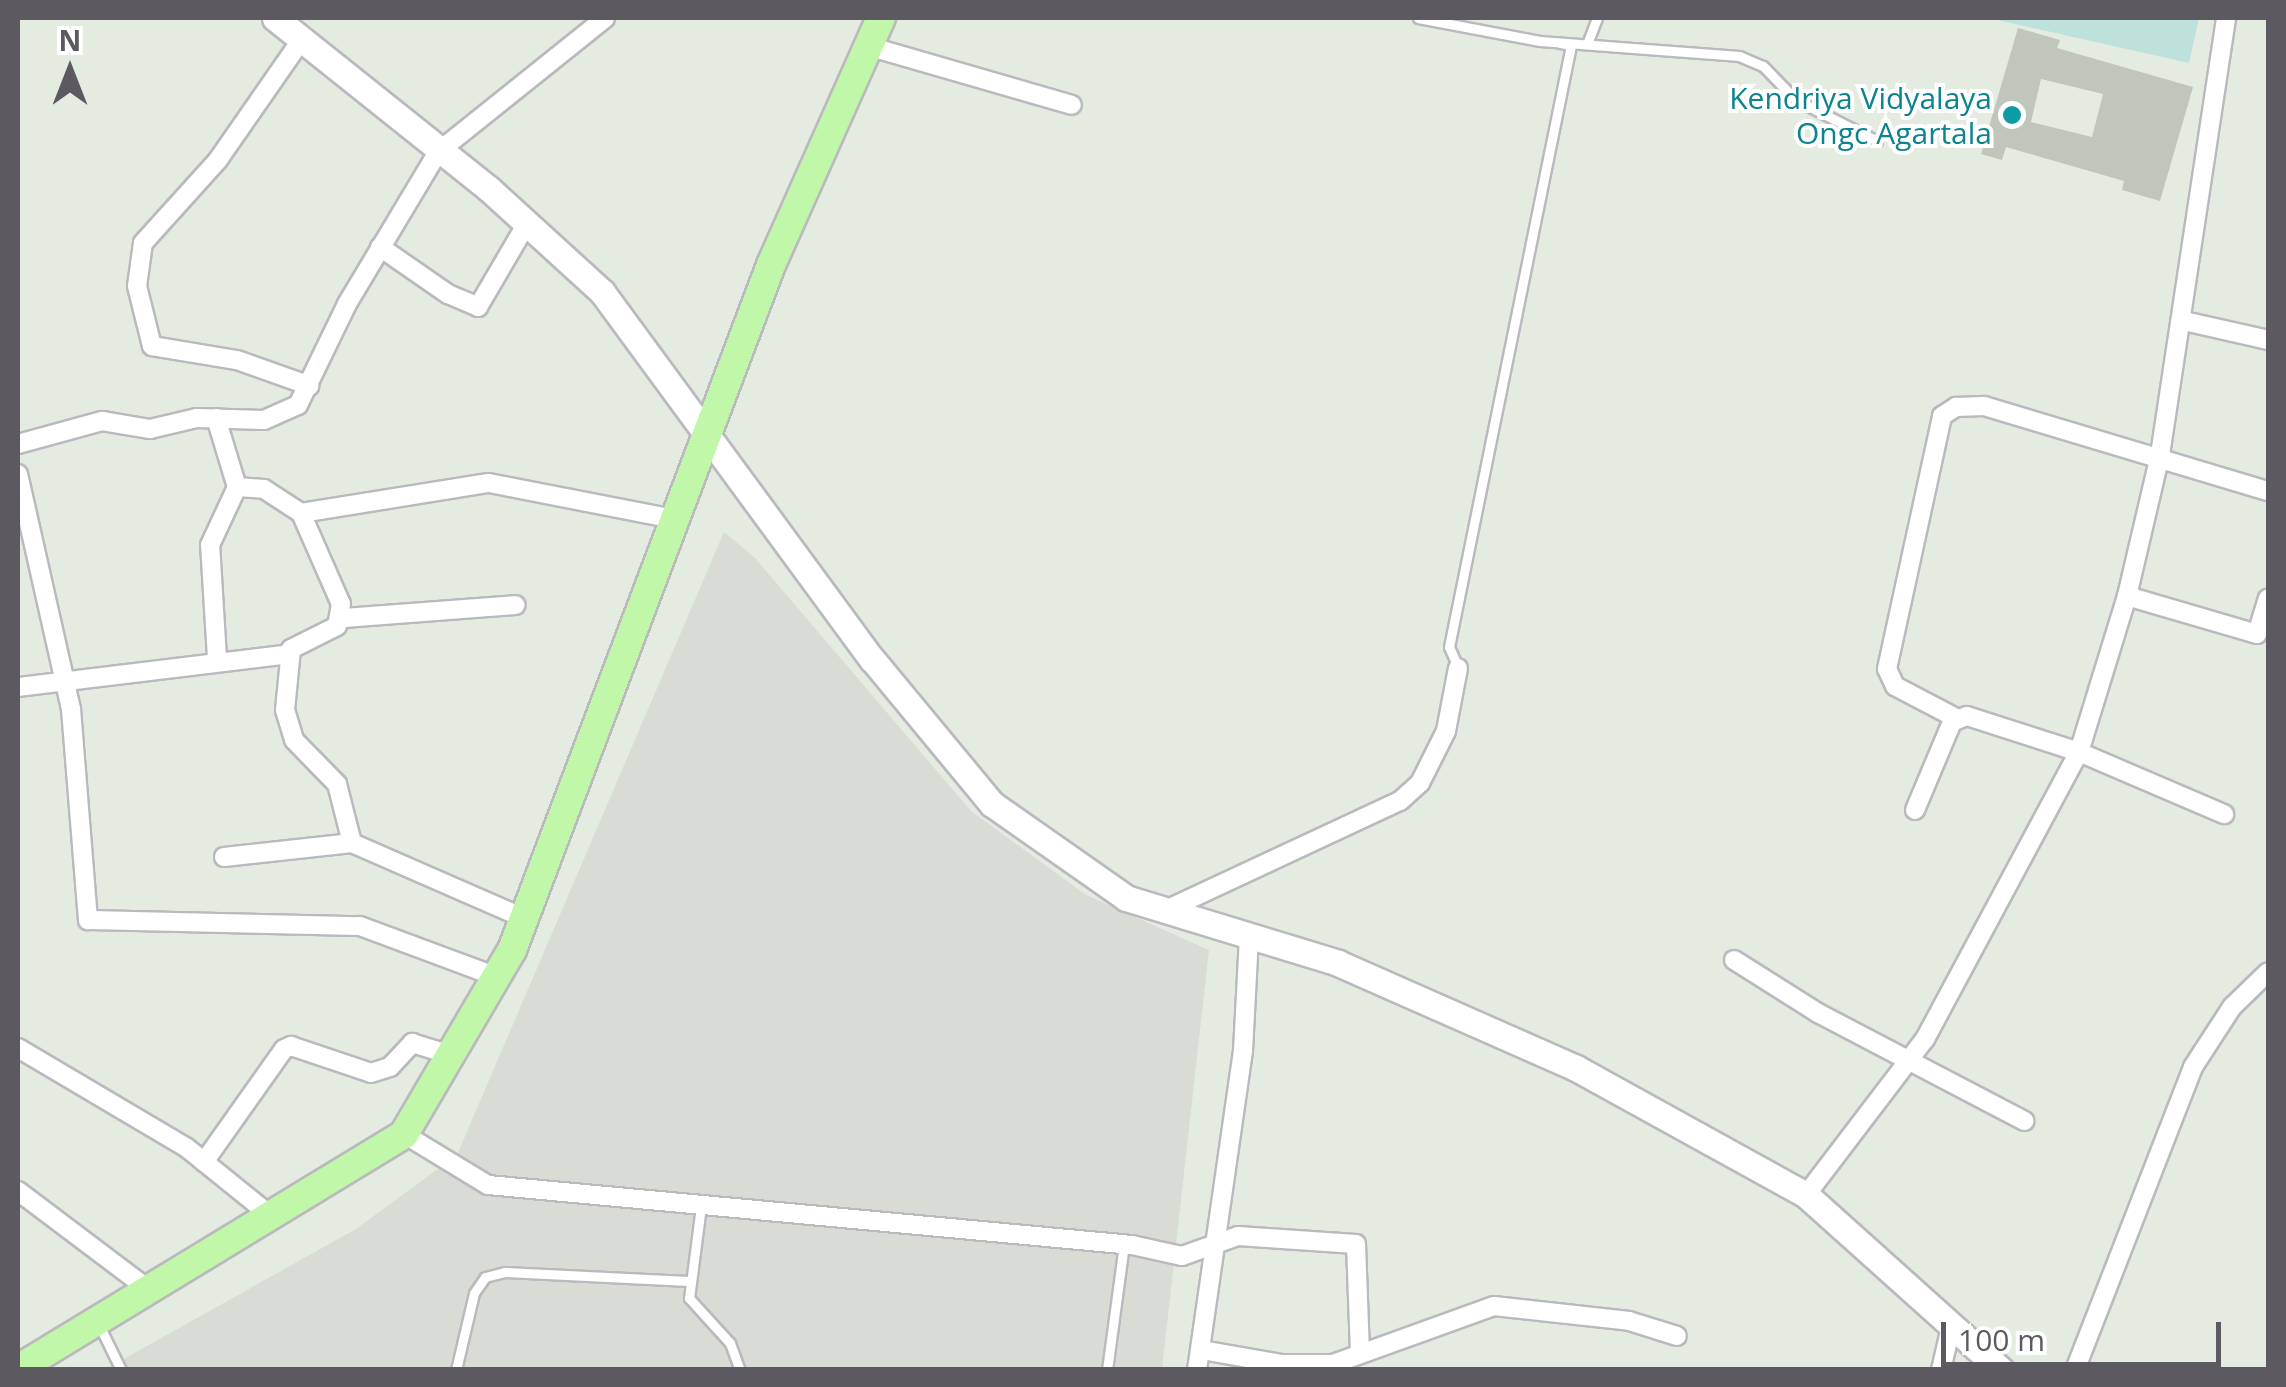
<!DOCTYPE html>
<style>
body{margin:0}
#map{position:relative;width:2286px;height:1387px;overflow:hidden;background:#e4ebe1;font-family:"Open Sans",sans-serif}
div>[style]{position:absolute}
.industrial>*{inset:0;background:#d8dcd5}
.green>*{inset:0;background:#bfe1dc}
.building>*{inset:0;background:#c1c6bd}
.roads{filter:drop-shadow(2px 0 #bbb8be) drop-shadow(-2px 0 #bbb8be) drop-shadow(0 2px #bbb8be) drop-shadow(0 -2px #bbb8be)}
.lane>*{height:9px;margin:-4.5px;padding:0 4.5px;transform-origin:4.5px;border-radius:4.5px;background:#fff}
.street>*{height:18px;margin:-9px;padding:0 9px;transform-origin:9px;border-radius:9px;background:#fff}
.secondary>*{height:25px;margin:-12.5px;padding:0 12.5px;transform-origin:12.5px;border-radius:12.5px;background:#fff}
.primary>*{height:28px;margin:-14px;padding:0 14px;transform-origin:14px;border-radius:14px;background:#c1f7a9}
.dots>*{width:28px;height:28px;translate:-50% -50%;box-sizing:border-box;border:5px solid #fff;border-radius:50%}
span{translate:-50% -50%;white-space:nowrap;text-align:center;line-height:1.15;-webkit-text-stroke:8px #fff;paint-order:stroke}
.culture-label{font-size:30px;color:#0d838f}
.right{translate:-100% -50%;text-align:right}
.frame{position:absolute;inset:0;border:20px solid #5c5960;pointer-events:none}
.north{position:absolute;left:20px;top:20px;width:100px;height:100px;-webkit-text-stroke:8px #fff;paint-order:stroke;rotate:0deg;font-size:28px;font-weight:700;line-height:40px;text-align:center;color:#5c5960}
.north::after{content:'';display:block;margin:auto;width:35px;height:45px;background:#5c5960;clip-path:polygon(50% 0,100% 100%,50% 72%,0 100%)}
.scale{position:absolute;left:1941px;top:1322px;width:280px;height:45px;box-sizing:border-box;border:5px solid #5c5960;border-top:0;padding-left:12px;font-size:30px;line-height:35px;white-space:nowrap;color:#5c5960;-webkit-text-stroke:8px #fff;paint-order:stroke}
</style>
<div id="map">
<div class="industrial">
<div style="clip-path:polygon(724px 532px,755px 558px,971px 811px,1086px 895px,1209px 950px,1162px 1369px,104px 1370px,356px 1229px,457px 1155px)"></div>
</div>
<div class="green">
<div style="clip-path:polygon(1988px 18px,2199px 18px,2189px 63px)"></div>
</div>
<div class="building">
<div style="clip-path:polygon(evenodd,2018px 28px,2060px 40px,2057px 48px,2193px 87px,2160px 201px,2122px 190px,2124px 181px,2006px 147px,2002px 160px,1981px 154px,2018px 28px,2041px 79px,2103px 94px,2092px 137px,2031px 122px,2041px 79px)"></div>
</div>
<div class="roads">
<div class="lane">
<div style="left:1418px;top:18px;width:124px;rotate:10.7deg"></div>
<div style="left:1540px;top:41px;width:200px;rotate:4.3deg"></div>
<div style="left:1739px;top:56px;width:26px;rotate:23deg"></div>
<div style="left:1763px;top:66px;width:47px;rotate:45.9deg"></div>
<div style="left:1796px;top:100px;width:91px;rotate:26.8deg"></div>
<div style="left:1587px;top:44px;width:28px;rotate:-69deg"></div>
<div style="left:1458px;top:667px;width:22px;rotate:-114deg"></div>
<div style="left:1449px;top:647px;width:614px;rotate:-78.54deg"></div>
<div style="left:1571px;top:45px;width:11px;rotate:-170deg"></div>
<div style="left:701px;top:1206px;width:93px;rotate:97.4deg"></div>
<div style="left:689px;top:1298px;width:61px;rotate:47.7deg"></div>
<div style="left:730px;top:1343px;width:29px;rotate:70deg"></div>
<div style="left:98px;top:1323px;width:52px;rotate:63.9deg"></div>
<div style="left:456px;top:1370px;width:79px;rotate:-76.8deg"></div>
<div style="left:474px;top:1293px;width:19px;rotate:-55deg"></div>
<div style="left:485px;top:1277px;width:21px;rotate:-14deg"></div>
<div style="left:505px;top:1272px;width:184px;rotate:2.8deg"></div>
<div style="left:1107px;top:1370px;width:126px;rotate:-82.3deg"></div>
</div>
<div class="street">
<div style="left:302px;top:39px;width:147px;rotate:124.8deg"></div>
<div style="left:218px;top:160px;width:112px;rotate:132.1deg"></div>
<div style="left:143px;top:243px;width:43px;rotate:97.9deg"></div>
<div style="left:137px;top:286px;width:62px;rotate:76deg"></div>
<div style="left:152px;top:346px;width:86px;rotate:9.4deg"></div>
<div style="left:237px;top:360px;width:77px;rotate:19.6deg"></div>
<div style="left:868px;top:46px;width:212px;rotate:16.1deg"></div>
<div style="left:380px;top:247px;width:83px;rotate:34.7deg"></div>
<div style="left:448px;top:294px;width:33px;rotate:23deg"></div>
<div style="left:478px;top:307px;width:97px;rotate:-59.7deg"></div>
<div style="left:2184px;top:321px;width:86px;rotate:12.7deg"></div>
<div style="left:216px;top:418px;width:72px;rotate:73.1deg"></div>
<div style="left:237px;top:487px;width:27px;rotate:4deg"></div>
<div style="left:264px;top:489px;width:44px;rotate:33deg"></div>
<div style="left:301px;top:513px;width:99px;rotate:66.3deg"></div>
<div style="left:341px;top:604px;width:22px;rotate:100deg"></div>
<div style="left:337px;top:626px;width:51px;rotate:153.4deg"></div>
<div style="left:291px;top:649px;width:61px;rotate:95.6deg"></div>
<div style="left:285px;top:710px;width:31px;rotate:73deg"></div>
<div style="left:294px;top:740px;width:62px;rotate:45.7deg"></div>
<div style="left:337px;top:784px;width:61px;rotate:75.7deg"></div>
<div style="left:352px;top:843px;width:188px;rotate:23.6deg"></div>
<div style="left:18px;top:444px;width:87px;rotate:-15.3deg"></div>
<div style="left:102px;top:421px;width:49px;rotate:9.5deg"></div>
<div style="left:150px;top:429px;width:48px;rotate:-13.2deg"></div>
<div style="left:197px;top:418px;width:67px;rotate:1.7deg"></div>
<div style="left:264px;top:420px;width:37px;rotate:-24deg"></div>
<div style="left:298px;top:405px;width:112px;rotate:-64.1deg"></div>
<div style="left:347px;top:304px;width:177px;rotate:-59.1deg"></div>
<div style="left:438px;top:152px;width:214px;rotate:-38.7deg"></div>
<div style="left:18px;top:474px;width:241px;rotate:77.3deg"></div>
<div style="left:71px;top:709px;width:212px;rotate:85.4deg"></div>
<div style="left:88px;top:920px;width:272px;rotate:1.3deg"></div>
<div style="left:360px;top:926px;width:146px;rotate:20.4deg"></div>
<div style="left:301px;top:513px;width:190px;rotate:-9.1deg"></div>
<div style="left:489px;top:483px;width:189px;rotate:11deg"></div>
<div style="left:2127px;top:596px;width:135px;rotate:16.3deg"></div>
<div style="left:2257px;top:634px;width:37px;rotate:-73deg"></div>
<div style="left:343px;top:618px;width:173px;rotate:-4.3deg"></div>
<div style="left:217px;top:658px;width:113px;rotate:-93.5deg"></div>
<div style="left:210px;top:545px;width:64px;rotate:-65deg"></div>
<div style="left:18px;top:687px;width:273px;rotate:-6.9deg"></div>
<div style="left:1956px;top:718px;width:69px;rotate:-152.3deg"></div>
<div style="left:1895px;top:686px;width:19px;rotate:-115deg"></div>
<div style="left:1887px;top:669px;width:259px;rotate:-77.7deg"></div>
<div style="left:1942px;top:416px;width:17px;rotate:-33deg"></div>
<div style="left:1956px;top:407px;width:28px;rotate:-2deg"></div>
<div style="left:1984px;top:406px;width:296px;rotate:16.7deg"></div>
<div style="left:1915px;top:810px;width:95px;rotate:-67.2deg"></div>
<div style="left:1952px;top:722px;width:16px;rotate:-22deg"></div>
<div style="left:1967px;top:716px;width:118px;rotate:17.8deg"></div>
<div style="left:2079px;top:752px;width:158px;rotate:23.2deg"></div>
<div style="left:224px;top:857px;width:129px;rotate:-6.2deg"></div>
<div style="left:1166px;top:910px;width:258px;rotate:-25deg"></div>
<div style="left:1400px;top:801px;width:27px;rotate:-42deg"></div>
<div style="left:1420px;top:783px;width:58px;rotate:-63.4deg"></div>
<div style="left:1446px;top:731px;width:64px;rotate:-79.2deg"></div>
<div style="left:1734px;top:960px;width:99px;rotate:32.2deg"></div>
<div style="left:1818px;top:1013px;width:233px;rotate:27.6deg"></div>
<div style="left:18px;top:1048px;width:196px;rotate:30.6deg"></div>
<div style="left:187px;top:1148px;width:107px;rotate:38.9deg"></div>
<div style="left:404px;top:1134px;width:98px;rotate:31.3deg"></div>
<div style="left:488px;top:1185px;width:647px;rotate:5.32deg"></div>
<div style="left:1132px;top:1245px;width:51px;rotate:12.4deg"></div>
<div style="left:1182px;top:1256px;width:59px;rotate:-19.7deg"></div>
<div style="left:1238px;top:1236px;width:118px;rotate:3.9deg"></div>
<div style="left:1356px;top:1244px;width:108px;rotate:87.9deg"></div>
<div style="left:204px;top:1162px;width:138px;rotate:-54.7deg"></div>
<div style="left:284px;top:1049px;width:8px;rotate:-23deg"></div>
<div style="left:291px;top:1046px;width:84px;rotate:18.6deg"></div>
<div style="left:371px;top:1073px;width:20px;rotate:-18deg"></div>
<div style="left:390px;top:1067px;width:33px;rotate:-47deg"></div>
<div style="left:412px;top:1043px;width:41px;rotate:17.1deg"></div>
<div style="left:18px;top:1191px;width:163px;rotate:37deg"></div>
<div style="left:1806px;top:1195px;width:196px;rotate:-52.7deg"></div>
<div style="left:1925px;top:1039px;width:326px;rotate:-61.8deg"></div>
<div style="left:2079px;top:752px;width:163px;rotate:-72.9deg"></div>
<div style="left:2127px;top:596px;width:145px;rotate:-76.8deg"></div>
<div style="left:2160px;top:455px;width:442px;rotate:-81.4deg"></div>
<div style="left:1202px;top:1350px;width:80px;rotate:10deg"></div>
<div style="left:1281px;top:1364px;width:52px"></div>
<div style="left:1333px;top:1364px;width:171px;rotate:-19.8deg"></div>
<div style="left:1494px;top:1306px;width:136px;rotate:6.3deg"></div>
<div style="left:1629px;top:1321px;width:50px;rotate:17.4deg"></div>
<div style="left:1197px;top:1370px;width:322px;rotate:-81.8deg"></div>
<div style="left:1243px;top:1051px;width:115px;rotate:-87deg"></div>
<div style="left:1941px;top:1370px;width:44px;rotate:-76.9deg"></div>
<div style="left:2075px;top:1370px;width:325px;rotate:-68.7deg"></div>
<div style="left:2193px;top:1067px;width:72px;rotate:-57deg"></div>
<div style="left:2232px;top:1007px;width:50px;rotate:-44.2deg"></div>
</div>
<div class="secondary">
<div style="left:275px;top:18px;width:274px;rotate:38.6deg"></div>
<div style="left:489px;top:189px;width:153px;rotate:42.3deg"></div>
<div style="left:602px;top:292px;width:456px;rotate:53.7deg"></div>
<div style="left:872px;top:659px;width:188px;rotate:50.4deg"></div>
<div style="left:992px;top:804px;width:164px;rotate:35deg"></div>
<div style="left:1126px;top:898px;width:222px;rotate:17deg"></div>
<div style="left:1338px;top:963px;width:260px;rotate:23.8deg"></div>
<div style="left:1576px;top:1068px;width:263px;rotate:28.9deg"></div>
<div style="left:1806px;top:1195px;width:262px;rotate:41.9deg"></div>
</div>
<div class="primary">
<div style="left:18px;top:1369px;width:452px;rotate:-31.3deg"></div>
<div style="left:404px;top:1134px;width:213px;rotate:-59.6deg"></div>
<div style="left:512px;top:950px;width:732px;rotate:-69.29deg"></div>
<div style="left:771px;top:265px;width:270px;rotate:-66deg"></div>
</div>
</div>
<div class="dots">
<div style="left:2012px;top:115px;background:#0f9aa8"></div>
</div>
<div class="culture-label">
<span class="right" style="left:1992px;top:115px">Kendriya Vidyalaya<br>Ongc Agartala</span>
</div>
<div class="frame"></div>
<div class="north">N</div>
<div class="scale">100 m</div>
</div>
